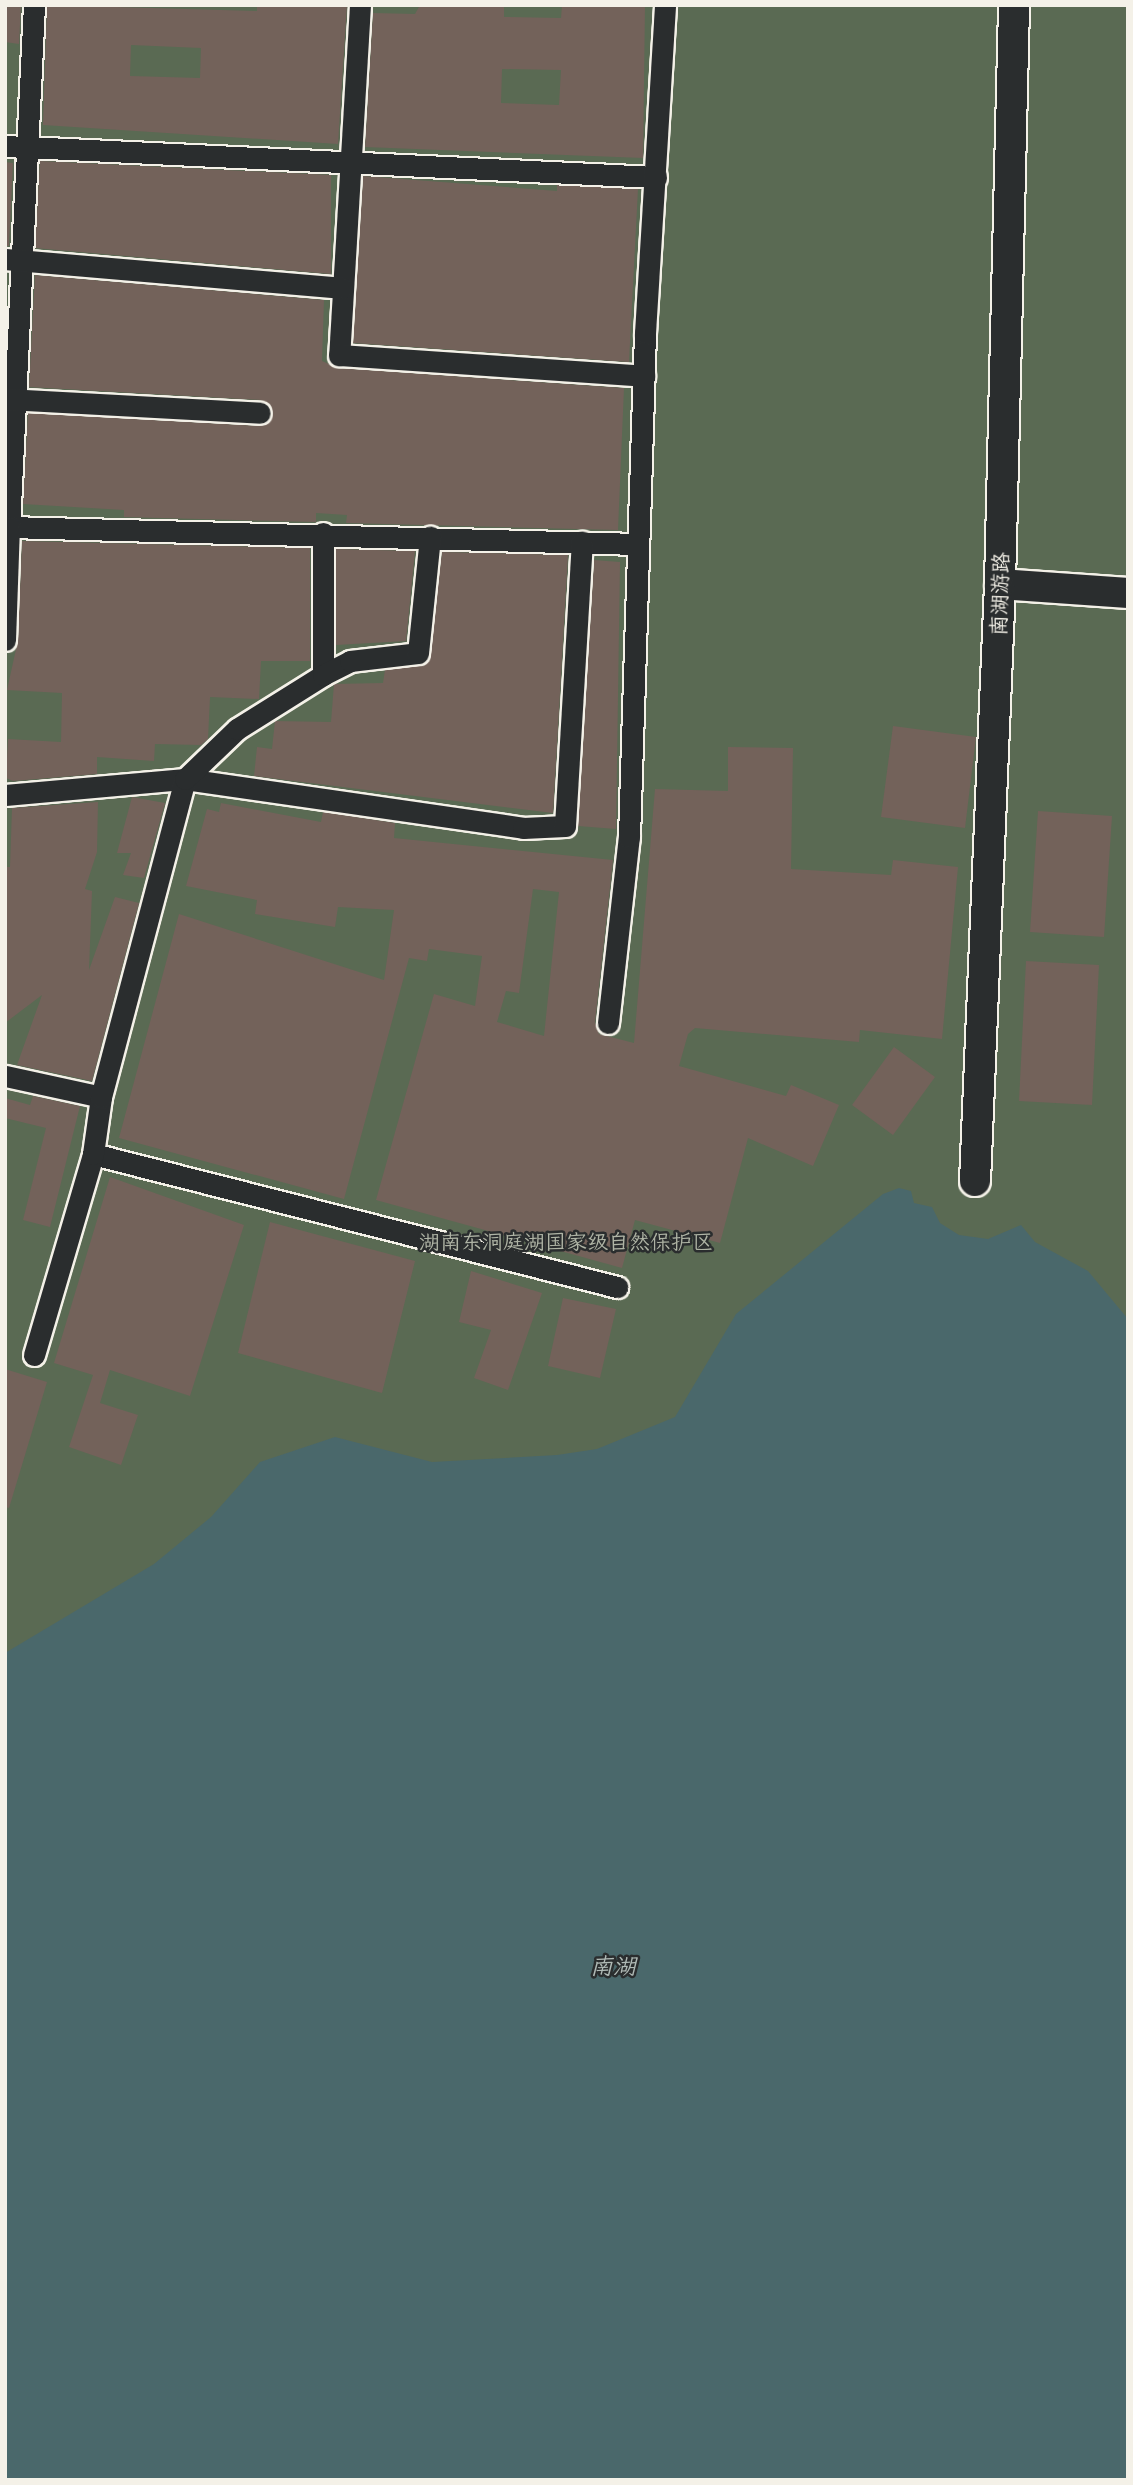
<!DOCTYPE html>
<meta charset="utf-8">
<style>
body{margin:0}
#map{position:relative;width:1133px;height:2485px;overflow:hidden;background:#2a2d2e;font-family:Delius,"LXGW WenKai TC",sans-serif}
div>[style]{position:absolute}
.green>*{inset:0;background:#5a6a53}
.water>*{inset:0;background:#4a686b}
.building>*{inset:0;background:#73625a}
.roads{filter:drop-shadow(2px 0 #f4f1e8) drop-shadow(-2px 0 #f4f1e8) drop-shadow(0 2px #f4f1e8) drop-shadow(0 -2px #f4f1e8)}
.street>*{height:21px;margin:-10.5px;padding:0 10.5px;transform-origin:10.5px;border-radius:10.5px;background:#2a2d2e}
.secondary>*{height:30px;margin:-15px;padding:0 15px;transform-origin:15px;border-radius:15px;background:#2a2d2e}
span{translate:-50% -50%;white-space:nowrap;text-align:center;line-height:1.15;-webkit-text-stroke:5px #2a2d2e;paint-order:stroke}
.street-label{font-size:21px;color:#f4f1e8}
.park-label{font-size:21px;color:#afb4a5}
.water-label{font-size:23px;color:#b0bab6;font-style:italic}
.frame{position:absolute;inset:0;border:7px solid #f4f1e8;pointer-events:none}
</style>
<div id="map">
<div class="green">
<div style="clip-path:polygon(5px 5px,1128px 5px,1128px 2480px,5px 2480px)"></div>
</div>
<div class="water">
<div style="clip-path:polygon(899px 1188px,911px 1191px,914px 1203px,932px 1207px,940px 1223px,959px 1235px,988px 1239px,1021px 1225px,1035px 1242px,1088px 1271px,1128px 1319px,1128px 2480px,5px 2480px,5px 1653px,154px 1564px,211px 1517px,260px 1462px,335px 1437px,432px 1462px,557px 1455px,597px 1449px,675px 1417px,736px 1314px,883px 1194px)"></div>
</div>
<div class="building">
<div style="clip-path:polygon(5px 5px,21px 5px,19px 44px,5px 42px)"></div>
<div style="clip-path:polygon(evenodd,47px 5px,257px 11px,257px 5px,347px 5px,338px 144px,43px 125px,47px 5px,131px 45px,201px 48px,200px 78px,130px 76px,131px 45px)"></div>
<div style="clip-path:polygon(evenodd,420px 5px,504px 5px,504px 17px,561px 18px,562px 5px,645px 5px,643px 158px,365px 147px,373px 13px,415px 14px,420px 5px,502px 69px,561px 70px,559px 105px,501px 103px,502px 69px)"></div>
<div style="clip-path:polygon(40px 161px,331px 175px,331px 274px,35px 248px)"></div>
<div style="clip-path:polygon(5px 162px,13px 163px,9px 246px,5px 246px)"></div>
<div style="clip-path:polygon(363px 176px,557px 191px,557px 185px,638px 189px,629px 362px,353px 343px)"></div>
<div style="clip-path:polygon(35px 275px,324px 300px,322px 361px,338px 368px,624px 388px,618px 530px,346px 523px,347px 515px,316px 513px,316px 522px,124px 517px,124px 510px,23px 504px,28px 413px,259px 426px,273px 414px,261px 400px,29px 387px)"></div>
<div style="clip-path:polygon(22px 541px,310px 548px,310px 661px,261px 661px,259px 699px,210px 697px,208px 739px,201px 745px,155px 744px,154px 761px,97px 757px,97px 774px,13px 781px,6px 778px,8px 739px,61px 742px,62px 693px,7px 690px,18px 640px)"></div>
<div style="clip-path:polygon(336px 549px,415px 551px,406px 641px,336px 645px)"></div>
<div style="clip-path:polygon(442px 552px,568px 555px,553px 813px,254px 776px,257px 747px,272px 749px,275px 721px,331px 722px,334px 684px,383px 683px,385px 670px,429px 660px)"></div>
<div style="clip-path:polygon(594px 560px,620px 562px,616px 829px,578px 826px)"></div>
<div style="clip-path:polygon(893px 726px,976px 737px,965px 828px,881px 817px)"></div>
<div style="clip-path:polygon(evenodd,728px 747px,793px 748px,791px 869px,891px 875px,893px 860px,958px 867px,942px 1039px,860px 1030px,859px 1042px,695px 1028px,688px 1034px,679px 1066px,786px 1096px,791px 1085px,839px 1105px,813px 1166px,748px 1138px,720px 1243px,635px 1220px,622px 1268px,376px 1200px,434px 994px,475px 1006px,482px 956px,429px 949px,427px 961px,409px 958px,344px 1199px,119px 1138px,179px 914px,384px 980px,394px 910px,338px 907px,335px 927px,255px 914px,257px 900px,186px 886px,207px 809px,219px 812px,221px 803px,321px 822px,323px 812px,395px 823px,394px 838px,613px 860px,595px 1022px,599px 1034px,634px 1043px,655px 789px,728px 791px,728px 747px,533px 889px,559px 892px,544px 1036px,497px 1022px,506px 991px,519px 993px,533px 889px)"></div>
<div style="clip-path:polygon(132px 797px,165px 803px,144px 878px,123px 875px,131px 853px,117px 853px)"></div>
<div style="clip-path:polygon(98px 802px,97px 852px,85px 889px,92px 891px,89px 970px,115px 897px,139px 903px,92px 1081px,17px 1065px,42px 995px,5px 1023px,5px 867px,10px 867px,12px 808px)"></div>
<div style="clip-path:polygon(1038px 811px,1112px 816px,1104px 937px,1030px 932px)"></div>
<div style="clip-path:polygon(1026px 961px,1099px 965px,1092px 1105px,1019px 1101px)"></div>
<div style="clip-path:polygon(894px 1047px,935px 1077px,893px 1135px,852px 1105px)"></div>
<div style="clip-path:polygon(33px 1096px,80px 1106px,50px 1227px,23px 1220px,46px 1128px,5px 1118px,5px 1098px,30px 1105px)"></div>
<div style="clip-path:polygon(110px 1177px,244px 1225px,190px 1396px,110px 1370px,100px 1403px,138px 1415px,121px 1465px,69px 1447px,93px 1375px,54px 1363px)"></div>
<div style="clip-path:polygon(270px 1222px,415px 1261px,382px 1393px,238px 1353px)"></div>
<div style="clip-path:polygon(471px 1271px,542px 1293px,508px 1390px,474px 1378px,491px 1330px,459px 1322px)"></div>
<div style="clip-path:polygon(563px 1298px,616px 1309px,600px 1378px,548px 1366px)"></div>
<div style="clip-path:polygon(5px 1369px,47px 1382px,9px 1508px,5px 1507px)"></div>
</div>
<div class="roads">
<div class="street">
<div style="left:34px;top:5px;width:523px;rotate:92.74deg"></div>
<div style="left:9px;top:527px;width:629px;rotate:1.55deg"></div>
<div style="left:360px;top:5px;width:351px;rotate:93.4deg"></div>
<div style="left:339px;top:355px;width:306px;rotate:3.9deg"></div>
<div style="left:5px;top:146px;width:652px;rotate:2.73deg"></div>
<div style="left:5px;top:259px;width:338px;rotate:4.9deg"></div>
<div style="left:5px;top:399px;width:255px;rotate:3.1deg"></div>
<div style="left:323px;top:533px;width:142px;rotate:90deg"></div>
<div style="left:5px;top:640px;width:113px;rotate:-88deg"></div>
<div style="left:5px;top:795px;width:181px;rotate:-5.1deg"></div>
<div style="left:185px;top:779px;width:342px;rotate:8.2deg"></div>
<div style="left:523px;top:828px;width:42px;rotate:-2.7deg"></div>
<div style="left:565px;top:826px;width:285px;rotate:-86.6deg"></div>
<div style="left:608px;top:1023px;width:187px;rotate:-83.6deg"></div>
<div style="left:629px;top:837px;width:504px;rotate:-88.18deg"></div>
<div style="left:645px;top:333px;width:329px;rotate:-86.5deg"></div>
<div style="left:5px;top:1076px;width:98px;rotate:12.3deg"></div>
<div style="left:93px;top:1154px;width:541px;rotate:14.24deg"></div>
<div style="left:34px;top:1355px;width:209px;rotate:-73.6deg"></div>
<div style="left:93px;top:1154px;width:58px;rotate:-82deg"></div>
<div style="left:101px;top:1097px;width:329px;rotate:-75.2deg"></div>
<div style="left:185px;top:779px;width:72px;rotate:-43.9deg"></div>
<div style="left:237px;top:729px;width:102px;rotate:-32.1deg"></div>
<div style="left:323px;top:675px;width:30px;rotate:-27deg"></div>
<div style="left:350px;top:661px;width:68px;rotate:-6.7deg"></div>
<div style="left:418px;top:653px;width:117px;rotate:-84.1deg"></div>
</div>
<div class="secondary">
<div style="left:1000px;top:584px;width:128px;rotate:4deg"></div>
<div style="left:975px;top:1181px;width:598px;rotate:-87.6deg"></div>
<div style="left:1000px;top:584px;width:579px;rotate:-88.61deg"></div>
</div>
</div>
<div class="street-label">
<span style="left:1000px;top:594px;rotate:-88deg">南湖游路</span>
</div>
<div class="park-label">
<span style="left:566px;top:1242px">湖南东洞庭湖国家级自然保护区</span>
</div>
<div class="water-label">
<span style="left:613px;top:1966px">南湖</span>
</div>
<div class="frame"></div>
</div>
